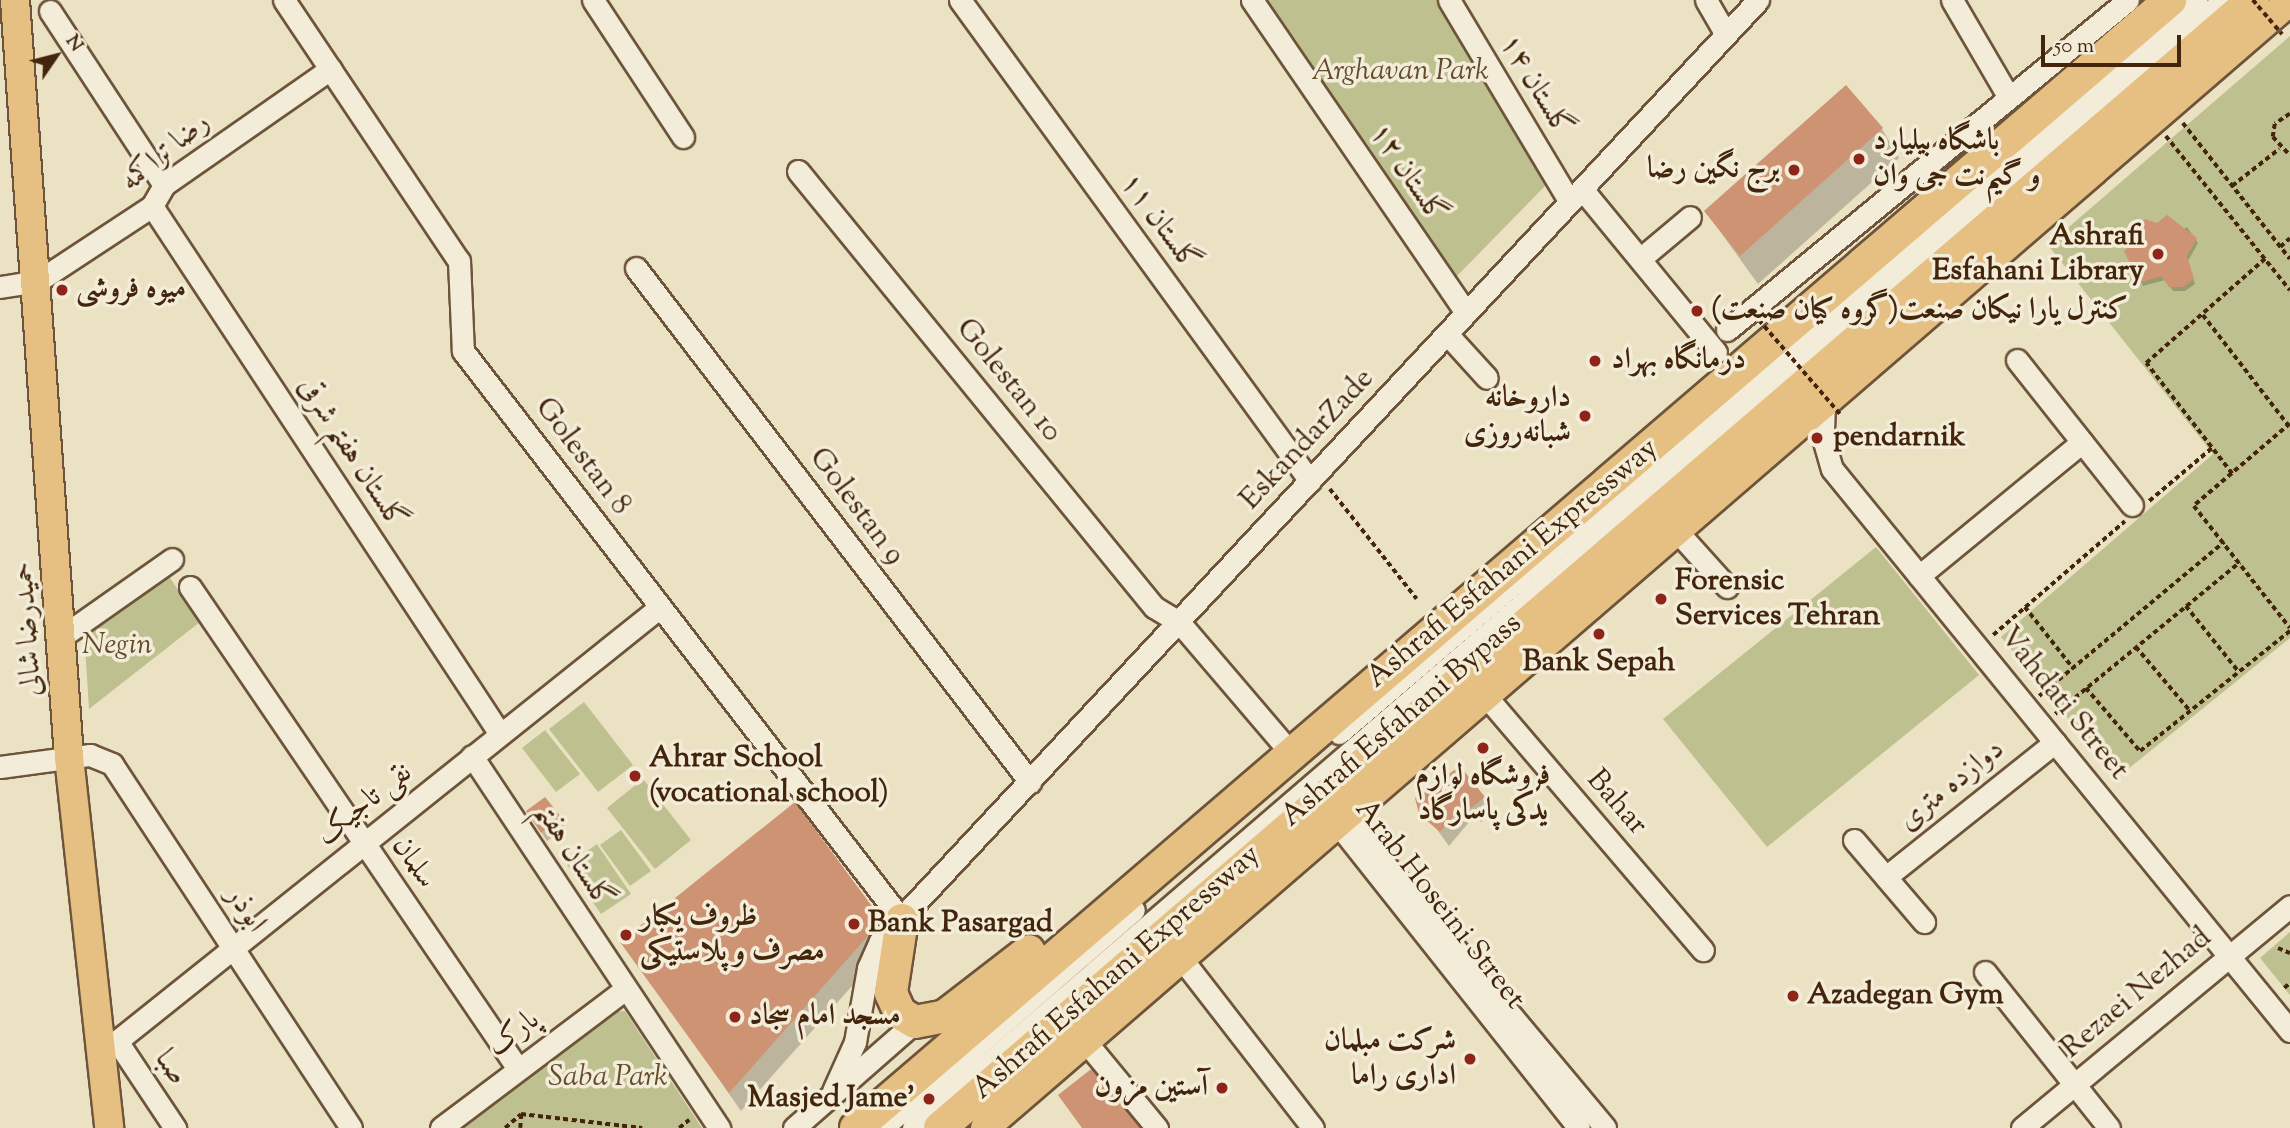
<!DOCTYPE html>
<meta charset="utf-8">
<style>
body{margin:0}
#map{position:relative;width:2290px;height:1128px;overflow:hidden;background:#ebe1c3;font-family:"Sorts Mill Goudy",Amiri,serif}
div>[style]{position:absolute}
.green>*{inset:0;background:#bec18f}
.shadow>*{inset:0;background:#0003}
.building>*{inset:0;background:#cd9372}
.path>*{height:3.5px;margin-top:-1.75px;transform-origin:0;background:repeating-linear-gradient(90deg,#43250c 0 5px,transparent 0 8.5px)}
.roads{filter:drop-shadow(2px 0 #6d543a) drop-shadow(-2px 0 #6d543a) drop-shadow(0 2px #6d543a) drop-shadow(0 -2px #6d543a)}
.minor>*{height:21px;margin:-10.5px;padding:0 10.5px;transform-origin:10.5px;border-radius:10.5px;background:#f2ecd8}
.major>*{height:28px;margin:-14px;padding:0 14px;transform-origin:14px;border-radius:14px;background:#e6c082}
.highway>*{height:32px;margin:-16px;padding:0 16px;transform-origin:16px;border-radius:16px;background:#e6c082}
.path-bridge>*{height:3.5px;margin-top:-1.75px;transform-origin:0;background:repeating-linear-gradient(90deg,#43250c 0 5px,transparent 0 8.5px)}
.dots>*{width:19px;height:19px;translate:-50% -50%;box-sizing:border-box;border:4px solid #f2ecd8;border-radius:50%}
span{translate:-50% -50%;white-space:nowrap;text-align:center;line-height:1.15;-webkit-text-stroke:7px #f2ecd8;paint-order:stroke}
.park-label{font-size:30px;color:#624c2d;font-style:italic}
.street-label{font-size:30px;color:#43250c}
.poi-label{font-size:30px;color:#43250c;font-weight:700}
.left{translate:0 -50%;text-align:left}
.right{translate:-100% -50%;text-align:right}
.north{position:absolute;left:21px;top:21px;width:70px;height:70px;-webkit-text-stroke:5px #f2ecd8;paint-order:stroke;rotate:55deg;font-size:19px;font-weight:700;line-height:28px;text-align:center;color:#43250c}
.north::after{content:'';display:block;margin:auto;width:24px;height:32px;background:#43250c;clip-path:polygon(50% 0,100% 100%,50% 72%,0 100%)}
.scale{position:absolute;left:2041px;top:35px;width:140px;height:32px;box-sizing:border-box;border:4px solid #43250c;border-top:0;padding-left:9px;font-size:21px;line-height:24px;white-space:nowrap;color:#43250c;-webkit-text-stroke:5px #f2ecd8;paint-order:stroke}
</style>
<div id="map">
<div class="green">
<div style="clip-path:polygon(1268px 0,1437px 0,1547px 184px,1456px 277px)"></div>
<div style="clip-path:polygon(2290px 36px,2290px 638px,2117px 778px,2001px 637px,2213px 454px,2048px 245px)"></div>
<div style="clip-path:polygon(1876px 547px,1979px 675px,1767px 847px,1663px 719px)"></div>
<div style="clip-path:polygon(166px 572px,200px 622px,89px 709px,84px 630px)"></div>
<div style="clip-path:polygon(584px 702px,633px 765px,598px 792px,549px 729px)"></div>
<div style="clip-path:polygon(545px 730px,580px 774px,556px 792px,522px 748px)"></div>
<div style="clip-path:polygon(643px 779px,691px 840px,655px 869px,607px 808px)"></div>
<div style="clip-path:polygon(621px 830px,651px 871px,630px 886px,600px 845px)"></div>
<div style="clip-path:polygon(597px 844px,631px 894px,601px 914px,567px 865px)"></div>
<div style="clip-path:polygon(2290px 932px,2290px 995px,2260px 958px)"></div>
<div style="clip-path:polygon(625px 1011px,702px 1128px,463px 1128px,612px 1012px)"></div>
</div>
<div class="shadow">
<div style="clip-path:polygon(1882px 129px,1899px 158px,1758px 284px,1706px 212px)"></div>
<div style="clip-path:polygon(2187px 227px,2198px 243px,2188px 261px,2195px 284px,2185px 291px,2173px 291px,2165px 280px,2143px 286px,2126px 252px)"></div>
<div style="clip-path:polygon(1483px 798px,1492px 812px,1481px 822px,1475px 815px,1449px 846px,1417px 802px)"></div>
<div style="clip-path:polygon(559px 818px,565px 828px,547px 841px,534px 821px)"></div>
<div style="clip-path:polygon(881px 921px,892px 941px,741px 1111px,623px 942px)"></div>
</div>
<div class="building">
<div style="clip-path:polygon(1846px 85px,1883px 128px,1740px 256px,1704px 211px)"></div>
<div style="clip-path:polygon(2167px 215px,2197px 238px,2187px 256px,2194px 279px,2183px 287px,2169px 287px,2161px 276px,2139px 283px,2124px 251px,2132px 244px,2131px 232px,2145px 219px,2157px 223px)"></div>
<div style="clip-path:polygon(1460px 766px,1485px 797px,1471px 808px,1466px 801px,1440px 832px,1419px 814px,1415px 798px)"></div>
<div style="clip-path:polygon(545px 797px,561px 817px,541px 833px,526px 811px)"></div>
<div style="clip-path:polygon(795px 802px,882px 920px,729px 1093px,620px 942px)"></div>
<div style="clip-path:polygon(1095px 1066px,1144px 1128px,1082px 1128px,1058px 1095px)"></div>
</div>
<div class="path">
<div style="left:2290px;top:114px;width:18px;rotate:146deg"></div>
<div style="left:2275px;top:124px;width:13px;rotate:99deg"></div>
<div style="left:2273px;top:137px;width:25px;rotate:47deg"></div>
<div style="left:2183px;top:123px;width:173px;rotate:51.8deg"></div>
<div style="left:2166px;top:136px;width:198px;rotate:51.2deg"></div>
<div style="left:2232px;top:186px;width:60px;rotate:-38.2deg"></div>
<div style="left:2280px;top:247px;width:13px;rotate:-42deg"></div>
<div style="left:2203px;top:315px;width:139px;rotate:52.3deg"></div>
<div style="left:2290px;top:424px;width:126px;rotate:139.5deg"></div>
<div style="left:2194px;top:506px;width:155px;rotate:51.8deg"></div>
<div style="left:2232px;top:474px;width:140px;rotate:-127.8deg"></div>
<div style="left:2146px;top:363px;width:158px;rotate:-41.2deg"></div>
<div style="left:1330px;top:489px;width:140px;rotate:51.7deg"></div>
<div style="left:2149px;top:501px;width:82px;rotate:-40.1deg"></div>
<div style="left:2186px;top:606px;width:85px;rotate:51.2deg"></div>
<div style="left:2025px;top:607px;width:78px;rotate:51.8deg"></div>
<div style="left:1993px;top:635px;width:174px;rotate:-40.8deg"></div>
<div style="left:2136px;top:647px;width:84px;rotate:49.8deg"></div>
<div style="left:2051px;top:686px;width:24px;rotate:48deg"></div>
<div style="left:2086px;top:688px;width:83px;rotate:49.4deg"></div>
<div style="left:2140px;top:751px;width:192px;rotate:-38.7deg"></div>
<div style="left:2039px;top:696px;width:241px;rotate:-39.8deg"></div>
<div style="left:2055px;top:714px;width:239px;rotate:-39.4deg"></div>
<div style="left:2278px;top:948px;width:13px;rotate:23deg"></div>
<div style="left:2284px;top:988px;width:8px;rotate:-40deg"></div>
<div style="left:505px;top:1128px;width:21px;rotate:-41deg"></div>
<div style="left:521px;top:1114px;width:122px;rotate:6.6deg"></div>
<div style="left:520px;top:1128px;width:14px;rotate:-86deg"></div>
<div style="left:679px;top:1128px;width:13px;rotate:-39deg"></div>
</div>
<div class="roads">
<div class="minor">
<div style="left:284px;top:0;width:314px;rotate:56.2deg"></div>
<div style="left:459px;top:261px;width:90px;rotate:87.5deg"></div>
<div style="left:463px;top:351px;width:719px;rotate:52.35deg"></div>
<div style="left:593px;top:0;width:164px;rotate:56.7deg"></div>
<div style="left:960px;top:0;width:595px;rotate:53.96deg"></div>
<div style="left:1252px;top:0;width:379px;rotate:55.6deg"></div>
<div style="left:1449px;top:0;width:235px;rotate:59.1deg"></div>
<div style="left:1706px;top:0;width:39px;rotate:60deg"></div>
<div style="left:1952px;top:0;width:109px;rotate:59.7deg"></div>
<div style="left:50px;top:11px;width:208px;rotate:56.8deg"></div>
<div style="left:798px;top:171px;width:563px;rotate:50.77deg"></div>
<div style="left:1154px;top:607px;width:29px;rotate:31deg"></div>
<div style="left:1179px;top:622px;width:171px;rotate:49.5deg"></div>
<div style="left:1582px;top:189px;width:211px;rotate:50.6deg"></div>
<div style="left:152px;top:206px;width:632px;rotate:56.61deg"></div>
<div style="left:1640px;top:259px;width:65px;rotate:-40deg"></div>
<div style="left:636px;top:268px;width:648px;rotate:52.53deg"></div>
<div style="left:0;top:287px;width:38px;rotate:-9deg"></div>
<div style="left:38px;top:281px;width:136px;rotate:-33.3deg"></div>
<div style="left:152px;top:206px;width:24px;rotate:-60deg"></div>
<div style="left:164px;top:185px;width:203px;rotate:-34.9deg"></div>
<div style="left:1727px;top:330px;width:519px;rotate:-39.45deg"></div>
<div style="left:1447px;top:334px;width:59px;rotate:47.7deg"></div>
<div style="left:2017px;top:360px;width:185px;rotate:51.6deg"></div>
<div style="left:1824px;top:403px;width:35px;rotate:92deg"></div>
<div style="left:1823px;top:438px;width:32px;rotate:74deg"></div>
<div style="left:1832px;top:469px;width:725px;rotate:50.82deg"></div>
<div style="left:1675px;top:529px;width:78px;rotate:48.1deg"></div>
<div style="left:1919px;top:576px;width:211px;rotate:-39.4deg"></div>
<div style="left:190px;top:587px;width:583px;rotate:55.76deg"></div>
<div style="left:64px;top:635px;width:132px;rotate:-35.1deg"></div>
<div style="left:1484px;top:694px;width:337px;rotate:49.5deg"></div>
<div style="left:1339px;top:733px;width:1128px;rotate:-40.51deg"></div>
<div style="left:472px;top:756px;width:447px;rotate:56.4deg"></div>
<div style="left:0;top:767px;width:91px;rotate:-7.6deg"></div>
<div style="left:90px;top:755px;width:24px;rotate:22deg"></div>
<div style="left:112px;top:764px;width:435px;rotate:56.7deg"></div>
<div style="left:1337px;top:807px;width:418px;rotate:50.1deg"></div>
<div style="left:1329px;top:813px;width:402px;rotate:51.6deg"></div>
<div style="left:1854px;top:840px;width:108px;rotate:49.5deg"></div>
<div style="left:1886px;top:877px;width:216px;rotate:-38.6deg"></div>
<div style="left:1181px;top:958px;width:215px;rotate:52.2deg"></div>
<div style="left:1985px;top:972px;width:199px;rotate:51.5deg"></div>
<div style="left:117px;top:1041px;width:105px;rotate:56.3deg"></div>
<div style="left:1085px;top:1041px;width:113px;rotate:50.4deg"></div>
<div style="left:104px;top:1044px;width:13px;rotate:-13deg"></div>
<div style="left:117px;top:1041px;width:695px;rotate:-38.63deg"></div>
<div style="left:833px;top:1091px;width:54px;rotate:-65.8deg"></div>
<div style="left:855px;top:1042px;width:75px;rotate:-80deg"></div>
<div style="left:868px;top:968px;width:30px;rotate:-66deg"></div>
<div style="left:880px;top:941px;width:1287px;rotate:-46.98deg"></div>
<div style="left:441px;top:1128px;width:229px;rotate:-37deg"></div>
<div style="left:794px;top:1128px;width:161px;rotate:-41.2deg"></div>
<div style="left:882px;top:1128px;width:333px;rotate:-40.9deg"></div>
<div style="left:913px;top:1128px;width:1729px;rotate:-40.71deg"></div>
<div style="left:2022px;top:1128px;width:348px;rotate:-39.6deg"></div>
</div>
<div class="major">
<div style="left:15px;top:0;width:759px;rotate:85.92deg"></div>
<div style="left:69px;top:757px;width:373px;rotate:83.8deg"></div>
<div style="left:985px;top:1128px;width:1724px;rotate:-40.81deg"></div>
</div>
<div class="highway">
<div style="left:902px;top:920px;width:74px;rotate:98.6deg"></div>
<div style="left:891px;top:993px;width:22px;rotate:66deg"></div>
<div style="left:900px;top:1013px;width:17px;rotate:31deg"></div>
<div style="left:915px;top:1022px;width:31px;rotate:-11deg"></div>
<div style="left:945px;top:1016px;width:106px;rotate:-37.7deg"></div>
<div style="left:856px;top:1128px;width:1732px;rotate:-40.64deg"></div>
<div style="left:940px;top:1128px;width:1731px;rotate:-40.67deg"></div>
</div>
</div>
<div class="path-bridge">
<div style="left:2253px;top:0;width:45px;rotate:49.5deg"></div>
<div style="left:1759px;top:320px;width:124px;rotate:49.2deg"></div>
</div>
<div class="dots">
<div style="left:1859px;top:159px;background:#8f2418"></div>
<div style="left:1794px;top:170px;background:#8f2418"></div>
<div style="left:2158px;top:254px;background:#8f2418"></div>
<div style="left:62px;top:290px;background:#8f2418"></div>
<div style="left:1697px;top:311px;background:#8f2418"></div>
<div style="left:1595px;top:361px;background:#8f2418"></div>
<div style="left:1585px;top:416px;background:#8f2418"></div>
<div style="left:1817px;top:438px;background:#8f2418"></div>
<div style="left:1661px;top:599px;background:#8f2418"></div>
<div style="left:1599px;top:634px;background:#8f2418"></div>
<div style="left:1483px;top:748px;background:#8f2418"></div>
<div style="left:635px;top:776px;background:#8f2418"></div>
<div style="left:854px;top:924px;background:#8f2418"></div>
<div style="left:626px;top:935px;background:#8f2418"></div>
<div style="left:1793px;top:996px;background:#8f2418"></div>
<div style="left:735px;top:1017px;background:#8f2418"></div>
<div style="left:1470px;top:1059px;background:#8f2418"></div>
<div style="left:1222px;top:1088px;background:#8f2418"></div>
<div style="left:929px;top:1099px;background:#8f2418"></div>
</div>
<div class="park-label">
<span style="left:1400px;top:72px">Arghavan Park</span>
<span style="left:117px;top:646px">Negin</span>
<span style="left:608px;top:1078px">Saba Park</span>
</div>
<div class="street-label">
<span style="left:1535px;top:86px;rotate:59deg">گلستان ۱۴</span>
<span style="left:166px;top:153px;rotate:-40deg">رضا تراکمه</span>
<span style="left:1407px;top:174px;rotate:56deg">گلستان ۱۲</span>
<span style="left:1159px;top:223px;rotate:54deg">گلستان ۱۱</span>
<span style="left:1008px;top:381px;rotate:51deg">Golestan 10</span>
<span style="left:1308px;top:440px;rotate:-47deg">EskandarZade</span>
<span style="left:351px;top:454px;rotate:57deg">گلستان هفتم شرقی</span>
<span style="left:582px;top:457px;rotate:53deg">Golestan 8</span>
<span style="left:856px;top:507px;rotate:53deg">Golestan 9</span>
<span style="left:1513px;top:564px;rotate:-40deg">Ashrafi Esfahani Expressway</span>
<span style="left:29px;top:629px;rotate:-94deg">حمیدرضا شالی</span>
<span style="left:2063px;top:704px;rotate:51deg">Vahdati Street</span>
<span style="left:1402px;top:721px;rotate:-41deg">Ashrafi Esfahani Bypass</span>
<span style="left:1952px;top:786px;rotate:-39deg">دوازده متری</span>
<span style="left:1616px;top:803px;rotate:49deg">Bahar</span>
<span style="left:365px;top:805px;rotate:-39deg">نقی تاجیک</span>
<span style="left:573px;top:856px;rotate:57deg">گلستان هفتم</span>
<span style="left:413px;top:863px;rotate:56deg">سلمان</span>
<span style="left:1439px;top:905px;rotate:52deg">Arab Hoseini Street</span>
<span style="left:245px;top:910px;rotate:56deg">ابوذر</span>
<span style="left:1117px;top:973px;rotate:-41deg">Ashrafi Esfahani Expressway</span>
<span style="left:2137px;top:994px;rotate:-40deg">Rezaei Nezhad</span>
<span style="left:514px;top:1034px;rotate:-37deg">پارک</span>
<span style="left:170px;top:1068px;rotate:56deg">صبا</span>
</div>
<div class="poi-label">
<span class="left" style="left:1873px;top:159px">باشگاه بیلیارد<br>و گیم‌نت جی وان</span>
<span class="right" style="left:1780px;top:170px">برج نگین رضا</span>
<span class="right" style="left:2144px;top:254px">Ashrafi<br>Esfahani Library</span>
<span class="left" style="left:76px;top:290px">میوه فروشی</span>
<span class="left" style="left:1711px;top:311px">کنترل یارا نیکان صنعت(گروه کیان صنعت)</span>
<span class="left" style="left:1611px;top:361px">درمانگاه بهراد</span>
<span class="right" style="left:1571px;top:416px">داروخانه<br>شبانه‌روزی</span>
<span class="left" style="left:1833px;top:438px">pendarnik</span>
<span class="left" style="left:1675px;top:599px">Forensic<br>Services Tehran</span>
<span style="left:1599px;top:663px">Bank Sepah</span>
<span class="left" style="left:649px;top:776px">Ahrar School<br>(vocational school)</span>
<span style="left:1483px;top:794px">فروشگاه لوازم<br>یدکی پاسارگاد</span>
<span class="left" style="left:640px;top:935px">ظروف یکبار<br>مصرف و پلاستیکی</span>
<span class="left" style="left:868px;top:924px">Bank Pasargad</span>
<span class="left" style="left:1807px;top:996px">Azadegan Gym</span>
<span class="left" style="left:749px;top:1017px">مسجد امام سجاد</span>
<span class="right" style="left:1456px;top:1059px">شرکت مبلمان<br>اداری راما</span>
<span class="right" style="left:1208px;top:1088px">آستین مزون</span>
<span class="right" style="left:915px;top:1099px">Masjed Jame'</span>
</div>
<div class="north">N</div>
<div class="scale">50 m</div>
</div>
